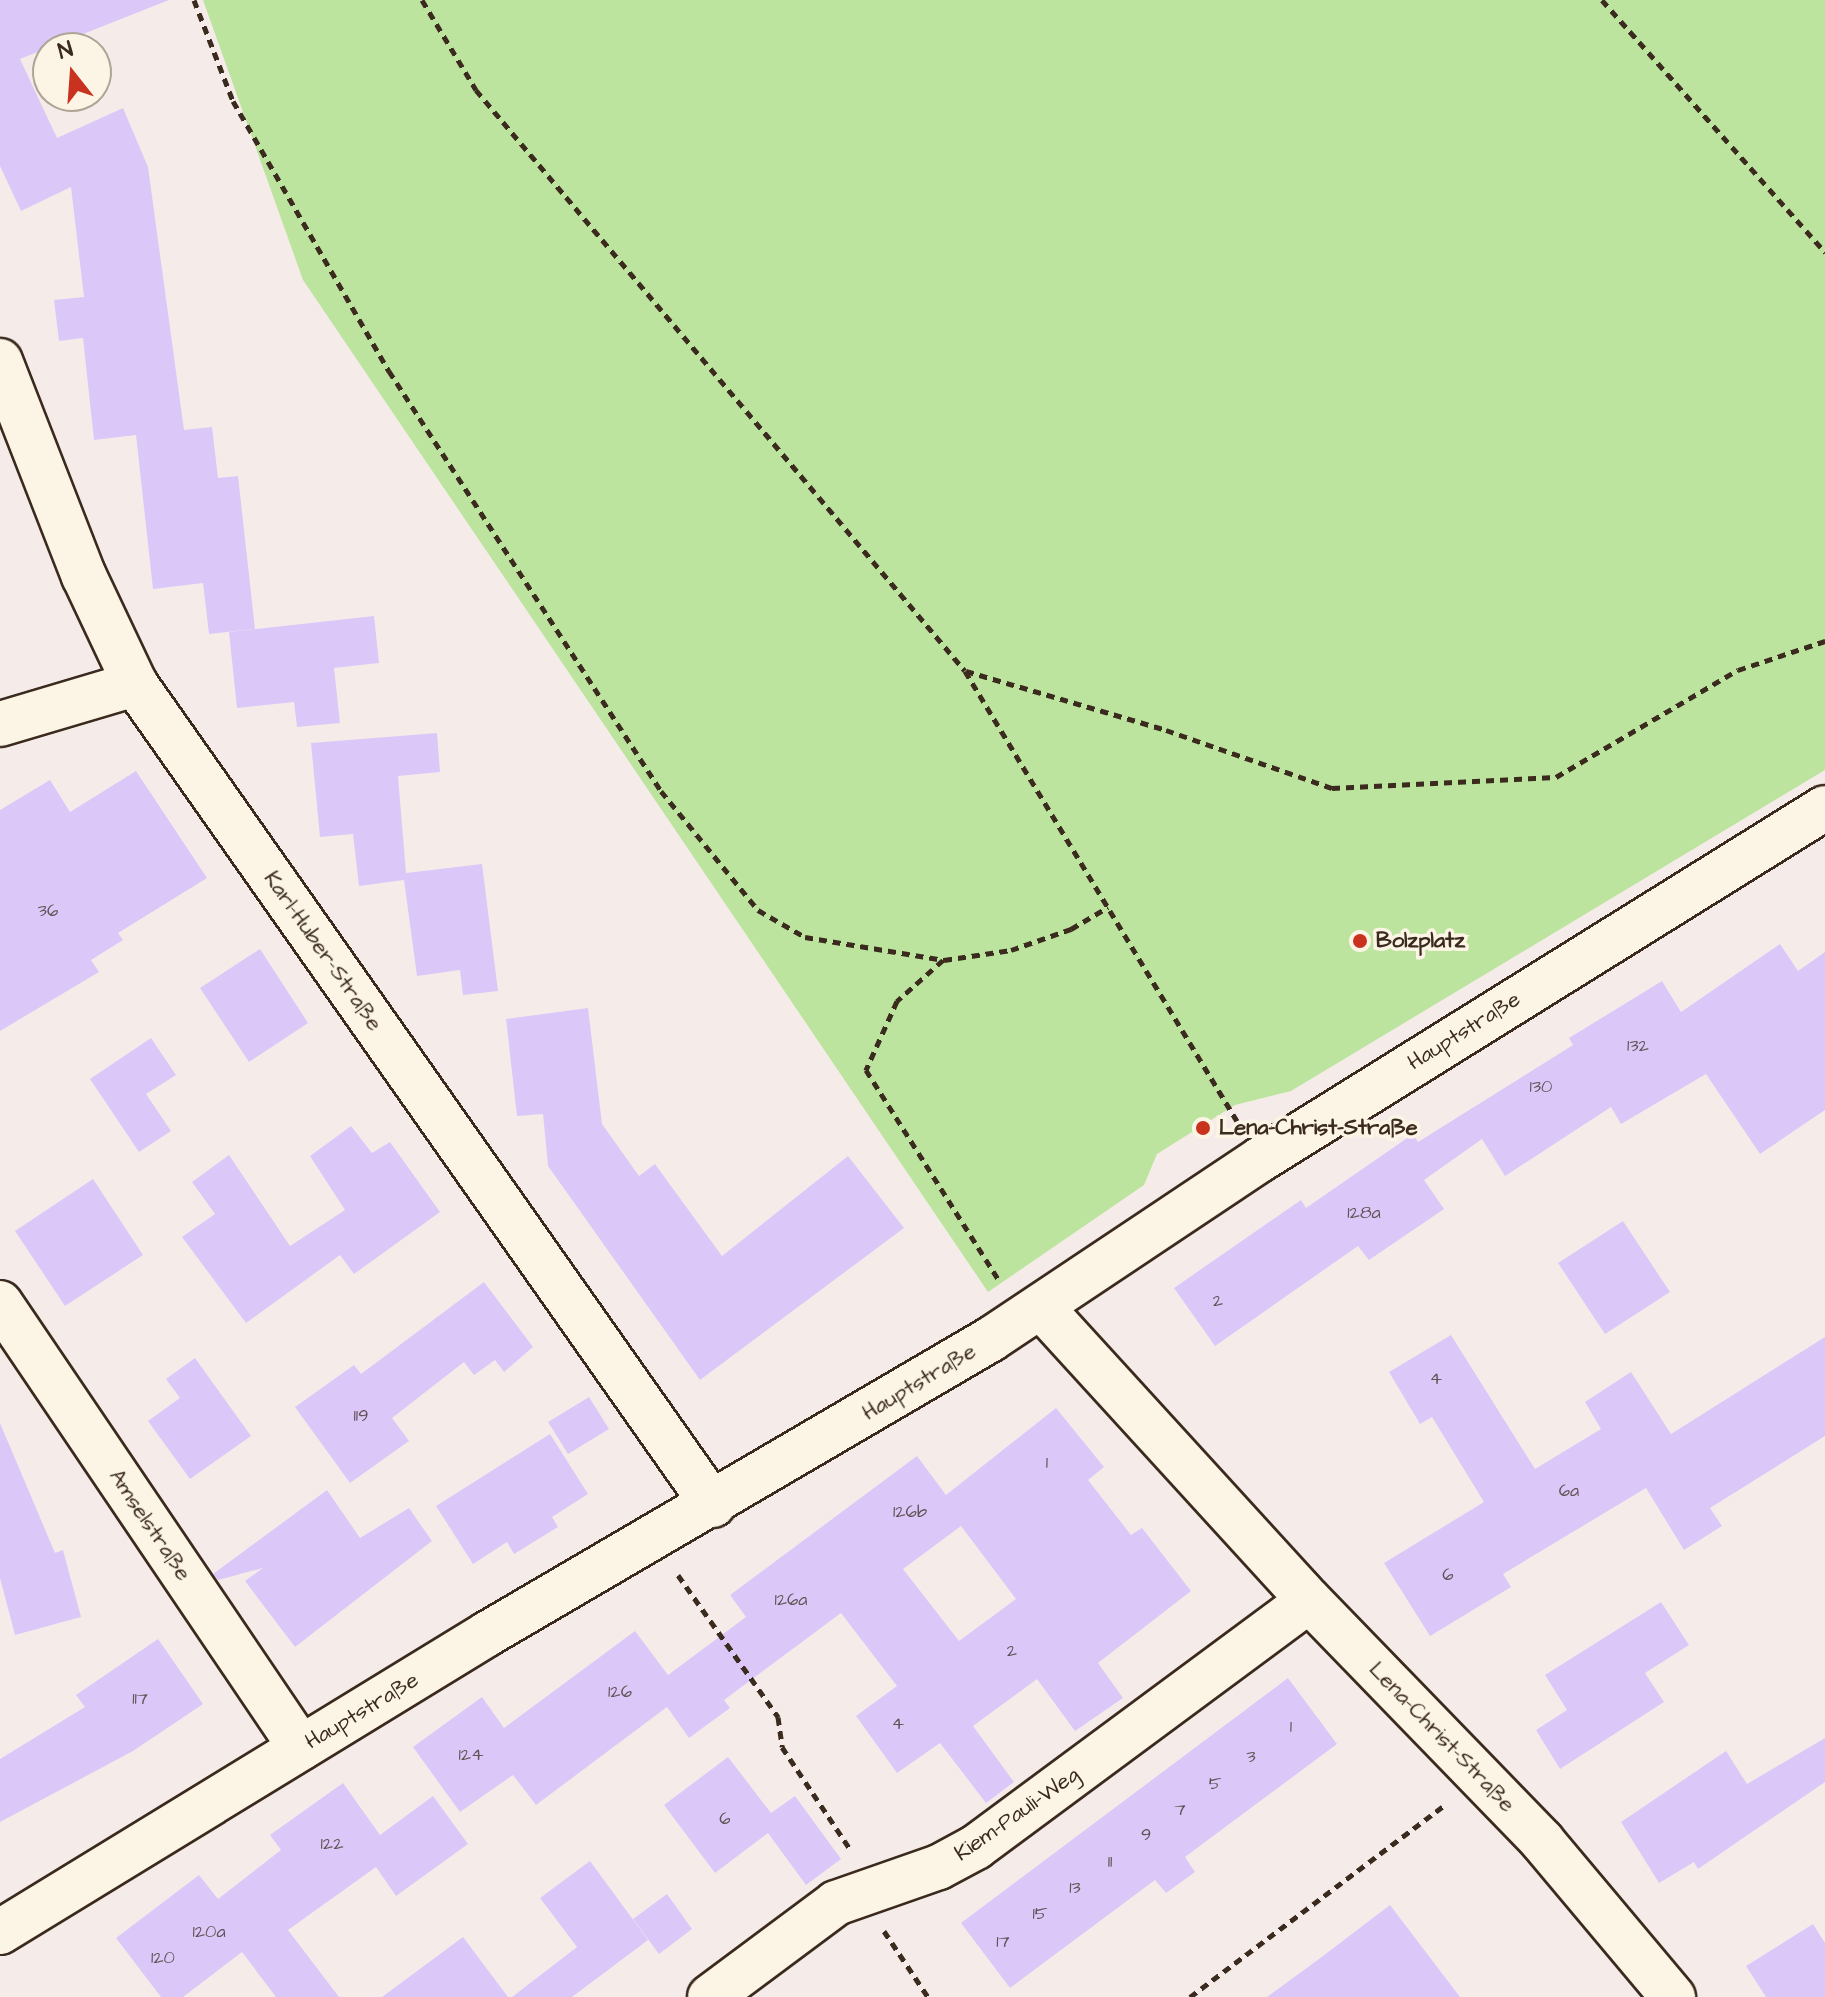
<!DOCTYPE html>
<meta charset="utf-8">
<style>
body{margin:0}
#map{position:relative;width:1825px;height:1997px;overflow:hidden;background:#f5ece9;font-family:"Architects Daughter",sans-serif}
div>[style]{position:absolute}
.green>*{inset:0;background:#bde49f}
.building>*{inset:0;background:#dbc8f9}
.path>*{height:5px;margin-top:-2.5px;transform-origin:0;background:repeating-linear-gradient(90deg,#3b2a1e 0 8px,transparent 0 14px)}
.roads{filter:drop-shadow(2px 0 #3b2a1e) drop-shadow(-2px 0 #3b2a1e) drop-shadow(0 2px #3b2a1e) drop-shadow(0 -2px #3b2a1e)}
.street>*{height:44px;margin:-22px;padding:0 22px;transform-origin:22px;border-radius:22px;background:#fcf5e5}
.secondary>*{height:44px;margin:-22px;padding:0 22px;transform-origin:22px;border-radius:22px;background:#fcf5e5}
.dots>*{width:22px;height:22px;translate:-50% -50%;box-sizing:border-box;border:4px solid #fcf5e5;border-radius:50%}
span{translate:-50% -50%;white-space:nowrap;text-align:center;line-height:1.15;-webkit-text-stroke:7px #fcf5e5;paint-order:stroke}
.number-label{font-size:18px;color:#635255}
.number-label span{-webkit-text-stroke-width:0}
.poi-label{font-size:22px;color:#3b2a1e;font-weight:700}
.left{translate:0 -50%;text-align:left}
.street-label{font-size:22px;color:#3b2a1e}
.north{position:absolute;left:32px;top:32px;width:80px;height:80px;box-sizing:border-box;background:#fcf5e5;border:2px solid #afa495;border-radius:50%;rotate:343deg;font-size:22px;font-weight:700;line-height:32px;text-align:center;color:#3b2a1e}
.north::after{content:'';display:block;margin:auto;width:28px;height:36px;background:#c8321e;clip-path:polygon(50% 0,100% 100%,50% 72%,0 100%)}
</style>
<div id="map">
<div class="green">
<div style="clip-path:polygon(203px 0,1825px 0,1825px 770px,1291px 1091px,1235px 1105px,1157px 1154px,1144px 1185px,988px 1292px,303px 280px)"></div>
</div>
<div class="building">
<div style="clip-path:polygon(0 0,169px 0,20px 59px,57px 138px,123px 108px,148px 167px,184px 430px,212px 427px,218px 478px,238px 476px,255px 629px,209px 634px,203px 583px,153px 589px,136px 435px,94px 440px,83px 338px,59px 341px,54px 300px,84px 297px,71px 187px,21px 211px,0 166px)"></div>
<div style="clip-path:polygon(374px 616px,379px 663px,334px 668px,340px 723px,297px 727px,294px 702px,237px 708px,229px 632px)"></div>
<div style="clip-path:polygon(437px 733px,440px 772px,398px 776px,406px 873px,482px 864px,498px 991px,463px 995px,460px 970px,417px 976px,404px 880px,359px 886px,353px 834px,320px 837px,311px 743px)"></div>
<div style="clip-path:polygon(136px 771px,207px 878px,118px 933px,123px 940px,91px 960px,99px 972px,0 1031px,0 810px,50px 780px,70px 812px)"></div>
<div style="clip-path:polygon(1780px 944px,1798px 971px,1825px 952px,1825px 1110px,1760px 1154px,1706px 1074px,1621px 1124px,1611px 1107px,1505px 1176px,1482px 1139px,1424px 1180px,1444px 1209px,1369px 1260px,1358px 1246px,1215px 1346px,1174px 1288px,1301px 1200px,1306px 1208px,1413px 1134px,1418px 1142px,1573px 1045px,1569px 1038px,1662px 981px,1681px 1012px)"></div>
<div style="clip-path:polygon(260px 949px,308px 1023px,249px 1062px,200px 988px)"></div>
<div style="clip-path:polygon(588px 1008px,602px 1124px,639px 1176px,655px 1164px,722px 1256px,848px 1156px,904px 1228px,700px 1380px,548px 1166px,543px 1114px,517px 1116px,506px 1019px)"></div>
<div style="clip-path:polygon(151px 1038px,176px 1075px,146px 1094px,171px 1131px,139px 1152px,90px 1079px)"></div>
<div style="clip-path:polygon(351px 1126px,372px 1153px,390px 1142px,440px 1212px,354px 1274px,340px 1255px,246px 1323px,182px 1237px,215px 1214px,192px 1182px,229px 1155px,290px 1246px,345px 1210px,310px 1156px)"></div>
<div style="clip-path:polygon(93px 1179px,143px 1255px,65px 1306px,15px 1231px)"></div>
<div style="clip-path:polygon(1623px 1221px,1670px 1292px,1605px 1334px,1558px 1263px)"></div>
<div style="clip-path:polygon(484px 1282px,533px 1347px,504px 1372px,495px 1360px,474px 1375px,464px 1362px,392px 1418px,409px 1441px,350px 1483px,295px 1407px,354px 1365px,361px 1374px)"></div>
<div style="clip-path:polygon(1451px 1335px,1535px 1469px,1601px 1429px,1585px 1402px,1631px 1372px,1671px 1434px,1825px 1337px,1825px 1436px,1710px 1508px,1722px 1526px,1684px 1550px,1646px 1488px,1503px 1574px,1511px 1587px,1430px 1636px,1384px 1563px,1484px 1502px,1432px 1417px,1420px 1424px,1389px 1372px)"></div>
<div style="clip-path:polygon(195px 1358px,251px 1436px,190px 1479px,148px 1421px,180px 1398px,166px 1379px)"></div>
<div style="clip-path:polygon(589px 1397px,609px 1429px,568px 1454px,548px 1422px)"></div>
<div style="clip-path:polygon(evenodd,1056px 1408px,1104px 1467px,1088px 1480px,1131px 1535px,1142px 1528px,1191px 1591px,1098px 1663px,1123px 1698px,1075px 1731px,1037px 1679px,973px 1726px,1014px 1782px,986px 1803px,940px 1743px,897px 1773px,856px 1716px,897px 1686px,841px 1613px,724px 1700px,730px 1708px,689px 1738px,667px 1707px,536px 1805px,513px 1775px,460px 1812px,413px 1747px,482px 1697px,504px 1728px,635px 1631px,668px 1675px,746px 1617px,730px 1595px,917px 1456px,946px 1495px,1056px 1408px,961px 1526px,1016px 1599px,959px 1641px,903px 1569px,961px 1526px)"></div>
<div style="clip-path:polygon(0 1423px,55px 1553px,63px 1550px,81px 1617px,15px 1635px,0 1578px)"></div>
<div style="clip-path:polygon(550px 1434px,588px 1494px,552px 1517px,558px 1527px,514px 1554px,507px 1542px,473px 1564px,436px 1506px)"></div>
<div style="clip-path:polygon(327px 1490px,360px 1538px,409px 1508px,432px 1541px,295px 1647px,245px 1581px,263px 1568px,218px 1580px,213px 1574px)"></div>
<div style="clip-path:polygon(1661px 1602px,1689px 1645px,1645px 1673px,1664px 1702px,1560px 1769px,1536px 1730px,1567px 1710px,1545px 1675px)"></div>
<div style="clip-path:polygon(158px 1639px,203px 1704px,133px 1751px,0 1822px,0 1759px,85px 1707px,76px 1695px)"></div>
<div style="clip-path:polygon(1288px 1678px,1337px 1744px,1185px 1857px,1195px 1872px,1166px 1893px,1155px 1880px,1010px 1988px,961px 1923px)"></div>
<div style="clip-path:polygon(1825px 1738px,1825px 1782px,1698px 1869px,1694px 1862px,1659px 1883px,1621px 1822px,1726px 1751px,1747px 1784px)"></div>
<div style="clip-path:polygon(728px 1757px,771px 1813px,795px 1796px,841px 1859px,806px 1885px,768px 1833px,715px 1873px,664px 1805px)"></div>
<div style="clip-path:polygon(343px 1783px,380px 1835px,433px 1796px,468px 1844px,396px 1896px,376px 1867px,288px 1930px,339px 1997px,276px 1997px,242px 1952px,183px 1997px,161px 1997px,116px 1938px,199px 1875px,218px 1899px,281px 1850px,270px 1835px)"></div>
<div style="clip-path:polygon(590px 1861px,648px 1940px,572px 1997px,512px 1997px,577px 1947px,540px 1898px)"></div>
<div style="clip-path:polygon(667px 1894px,692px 1929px,659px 1954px,633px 1919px)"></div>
<div style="clip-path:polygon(1390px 1905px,1460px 1997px,1267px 1997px,1319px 1959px)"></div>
<div style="clip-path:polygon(1813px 1924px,1825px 1943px,1825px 1997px,1766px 1997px,1746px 1966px)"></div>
<div style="clip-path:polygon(463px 1937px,508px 1997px,382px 1997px)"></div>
</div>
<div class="path">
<div style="left:194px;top:0;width:108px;rotate:68.9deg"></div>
<div style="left:233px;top:101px;width:312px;rotate:60deg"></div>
<div style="left:389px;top:371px;width:500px;rotate:57.07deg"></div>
<div style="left:661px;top:791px;width:154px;rotate:50.8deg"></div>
<div style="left:758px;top:910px;width:54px;rotate:29.9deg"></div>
<div style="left:805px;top:937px;width:141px;rotate:9.4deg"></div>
<div style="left:944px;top:960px;width:68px;rotate:-8.5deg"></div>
<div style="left:1011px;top:950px;width:64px;rotate:-19.3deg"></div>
<div style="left:1071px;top:929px;width:43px;rotate:-30.7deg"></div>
<div style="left:422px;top:0;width:105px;rotate:59deg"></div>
<div style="left:476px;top:90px;width:759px;rotate:49.91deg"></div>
<div style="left:965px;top:671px;width:526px;rotate:58.85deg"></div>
<div style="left:1602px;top:0;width:337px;rotate:48.5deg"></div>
<div style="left:966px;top:671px;width:209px;rotate:16.4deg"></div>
<div style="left:1166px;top:730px;width:176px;rotate:19.3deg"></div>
<div style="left:1332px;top:788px;width:224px;rotate:-2.8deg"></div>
<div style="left:1556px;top:777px;width:211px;rotate:-30.5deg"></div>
<div style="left:1738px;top:670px;width:92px;rotate:-18.4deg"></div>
<div style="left:943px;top:960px;width:62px;rotate:138.3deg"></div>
<div style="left:897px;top:1001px;width:76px;rotate:114.2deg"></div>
<div style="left:866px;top:1070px;width:249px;rotate:57.7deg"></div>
<div style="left:678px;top:1575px;width:174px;rotate:54.8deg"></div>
<div style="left:778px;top:1717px;width:30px;rotate:82deg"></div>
<div style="left:782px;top:1747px;width:123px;rotate:56.3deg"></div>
<div style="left:884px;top:1931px;width:79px;rotate:56.3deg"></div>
<div style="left:1190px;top:1997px;width:321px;rotate:-37deg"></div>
</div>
<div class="roads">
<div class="street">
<div style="left:0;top:361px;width:231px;rotate:68.7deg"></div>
<div style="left:84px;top:576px;width:119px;rotate:64.7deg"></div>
<div style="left:135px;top:684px;width:1004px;rotate:54.85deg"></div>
<div style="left:0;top:724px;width:141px;rotate:-16.5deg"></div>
<div style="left:0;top:1303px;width:537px;rotate:55.93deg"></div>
<div style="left:1041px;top:1307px;width:386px;rotate:47.6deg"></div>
<div style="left:1301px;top:1592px;width:347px;rotate:45.9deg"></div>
<div style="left:1542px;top:1841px;width:204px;rotate:50deg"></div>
<div style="left:710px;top:1997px;width:157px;rotate:-36.7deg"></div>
<div style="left:836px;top:1903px;width:109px;rotate:-19.3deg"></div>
<div style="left:939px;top:1867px;width:42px;rotate:-28.4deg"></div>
<div style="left:976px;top:1847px;width:414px;rotate:-36.5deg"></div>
</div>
<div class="secondary">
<div style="left:0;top:1932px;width:571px;rotate:-31.46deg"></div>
<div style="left:487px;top:1634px;width:584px;rotate:-30.34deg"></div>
<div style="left:991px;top:1339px;width:324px;rotate:-33.7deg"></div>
<div style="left:1261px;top:1159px;width:664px;rotate:-31.9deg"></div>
</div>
</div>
<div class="dots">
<div style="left:1360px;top:941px;background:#c8321e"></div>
<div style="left:1203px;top:1128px;background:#c8321e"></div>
</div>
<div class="number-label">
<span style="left:48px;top:911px">36</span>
<span style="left:1638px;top:1046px">132</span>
<span style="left:1541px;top:1087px">130</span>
<span style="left:1364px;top:1213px">128a</span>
<span style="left:1218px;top:1301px">2</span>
<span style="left:1436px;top:1379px">4</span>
<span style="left:361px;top:1416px">119</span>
<span style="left:1047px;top:1463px">1</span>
<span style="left:1569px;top:1491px">6a</span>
<span style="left:910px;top:1512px">126b</span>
<span style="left:1448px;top:1575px">6</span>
<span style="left:791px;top:1600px">126a</span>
<span style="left:1012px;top:1651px">2</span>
<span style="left:620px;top:1692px">126</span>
<span style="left:140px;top:1699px">117</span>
<span style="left:898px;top:1724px">4</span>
<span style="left:1291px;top:1727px">1</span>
<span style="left:471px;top:1755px">124</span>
<span style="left:1251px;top:1757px">3</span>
<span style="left:1215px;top:1784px">5</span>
<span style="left:1180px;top:1810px">7</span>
<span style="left:725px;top:1819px">6</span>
<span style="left:1146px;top:1835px">9</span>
<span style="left:332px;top:1844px">122</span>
<span style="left:1110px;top:1862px">11</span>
<span style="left:1075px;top:1888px">13</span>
<span style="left:1040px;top:1914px">15</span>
<span style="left:209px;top:1932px">120a</span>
<span style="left:1003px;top:1942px">17</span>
<span style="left:163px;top:1958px">120</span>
</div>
<div class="poi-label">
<span class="left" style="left:1376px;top:941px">Bolzplatz</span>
<span class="left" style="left:1219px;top:1128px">Lena-Christ-Straße</span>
</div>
<div class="street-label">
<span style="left:323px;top:951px;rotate:55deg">Karl-Huber-Straße</span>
<span style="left:1464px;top:1031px;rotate:-32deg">Hauptstraße</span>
<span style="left:919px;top:1382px;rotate:-31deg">Hauptstraße</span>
<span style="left:150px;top:1525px;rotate:56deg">Amselstraße</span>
<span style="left:362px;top:1711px;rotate:-31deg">Hauptstraße</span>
<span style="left:1442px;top:1737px;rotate:46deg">Lena-Christ-Straße</span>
<span style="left:1017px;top:1814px;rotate:-35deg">Kiem-Pauli-Weg</span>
</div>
<div class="north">N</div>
</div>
